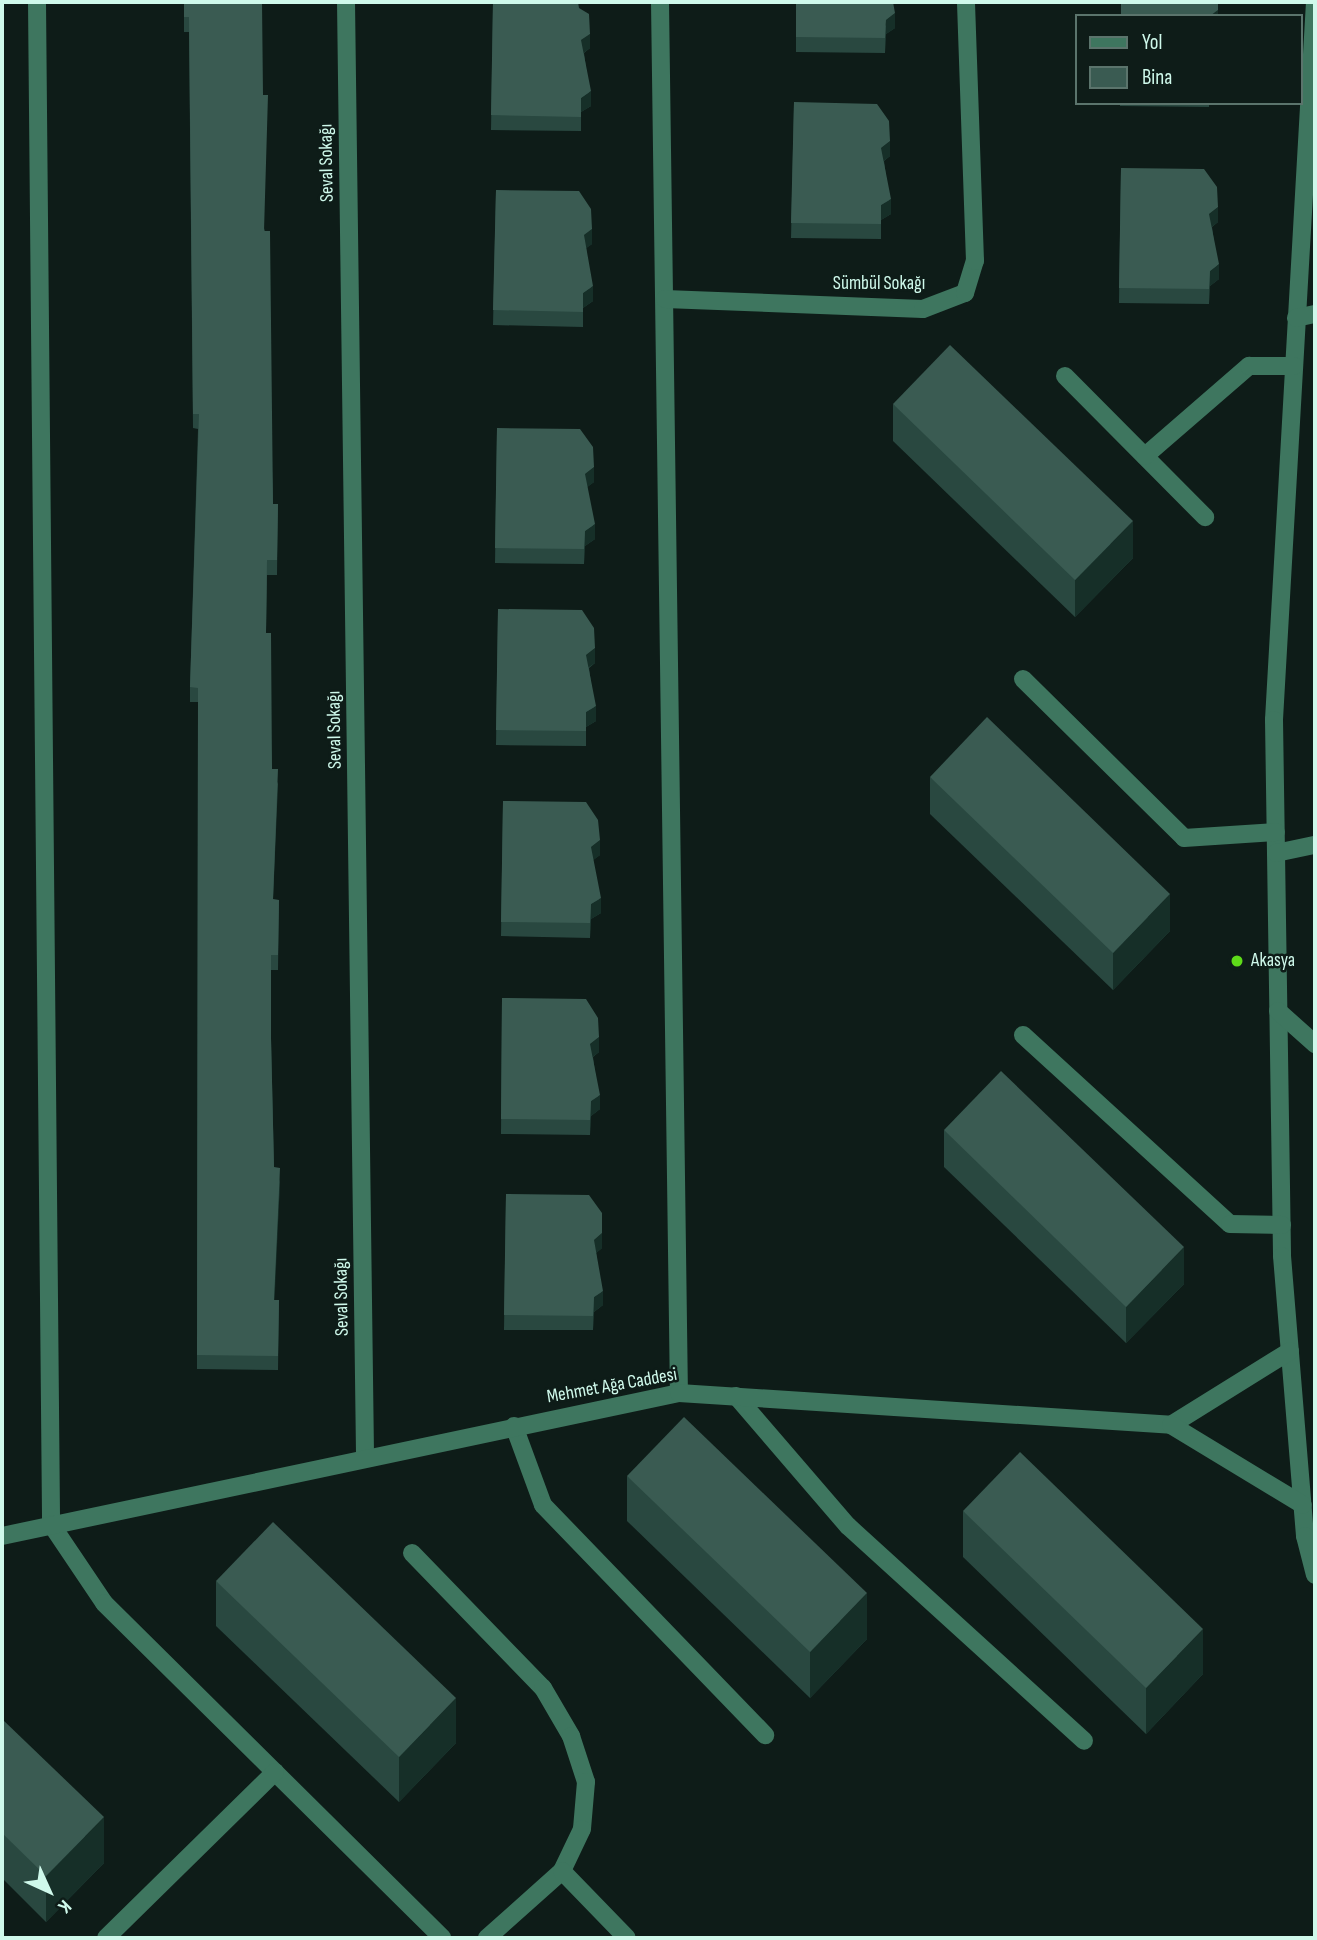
<!DOCTYPE html>
<meta charset="utf-8">
<style>
body{margin:0}
#map{position:relative;width:1317px;height:1940px;overflow:hidden;background:#0e1c18;font-family:"Sofia Sans Condensed",sans-serif}
div>[style]{position:absolute}
.minor>*{height:18px;margin:-9px;padding:0 9px;transform-origin:9px;border-radius:9px;background:#3e765f}
.wall>*{inset:0;background:#294840}
.shaded-wall>*{inset:0;background:#162f28}
.building>*{inset:0;background:#3a5b52}
.dots>*{width:19px;height:19px;translate:-50% -50%;box-sizing:border-box;border:4px solid #0e1c18;border-radius:50%}
span{translate:-50% -50%;white-space:nowrap;text-align:center;line-height:1.15;-webkit-text-stroke:5px #0e1c18;paint-order:stroke}
.street-label{font-size:19px;color:#cff9eb}
.poi-label{font-size:19px;color:#cff9eb}
.left{translate:0 -50%;text-align:left}
.frame{position:absolute;inset:0;border:4px solid #cff9eb;pointer-events:none}
.legend{position:absolute;left:1075px;top:14px;width:228px;height:91px;box-sizing:border-box;background:#0e1c18;border:2px solid #5b746c;margin:0;padding:9px 12px;list-style:none;font-size:21px;color:#cff9eb}
.legend li{display:flex;align-items:center;gap:14px;height:35px}
.legend b{width:35px;border:2px solid #5b746c}
.north{position:absolute;left:14px;top:1856px;width:70px;height:70px;-webkit-text-stroke:5px #0e1c18;paint-order:stroke;rotate:135deg;font-size:19px;font-weight:700;line-height:28px;text-align:center;color:#cff9eb}
.north::after{content:'';display:block;margin:auto;width:24px;height:32px;background:#cff9eb;clip-path:polygon(50% 0,100% 100%,50% 72%,0 100%)}
</style>
<div id="map">
<div class="minor">
<div style="left:37px;top:2px;width:1522px;rotate:89.47deg"></div>
<div style="left:51px;top:1524px;width:95px;rotate:56.1deg"></div>
<div style="left:104px;top:1603px;width:476px;rotate:44.7deg"></div>
<div style="left:346px;top:2px;width:1455px;rotate:89.25deg"></div>
<div style="left:660px;top:2px;width:1391px;rotate:89.22deg"></div>
<div style="left:1315px;top:2px;width:719px;rotate:93.27deg"></div>
<div style="left:1274px;top:720px;width:536px;rotate:89.14deg"></div>
<div style="left:1282px;top:1256px;width:281px;rotate:85.3deg"></div>
<div style="left:1305px;top:1536px;width:40px;rotate:75.6deg"></div>
<div style="left:665px;top:299px;width:258px;rotate:2.2deg"></div>
<div style="left:923px;top:309px;width:45px;rotate:-20.9deg"></div>
<div style="left:965px;top:293px;width:34px;rotate:-73deg"></div>
<div style="left:975px;top:261px;width:259px;rotate:-92deg"></div>
<div style="left:1296px;top:318px;width:19px;rotate:-12deg"></div>
<div style="left:1065px;top:376px;width:199px;rotate:45.2deg"></div>
<div style="left:1145px;top:456px;width:138px;rotate:-40.9deg"></div>
<div style="left:1249px;top:366px;width:45px"></div>
<div style="left:1023px;top:679px;width:226px;rotate:44.6deg"></div>
<div style="left:1184px;top:838px;width:92px;rotate:-3.7deg"></div>
<div style="left:1276px;top:853px;width:40px;rotate:-12deg"></div>
<div style="left:1278px;top:1011px;width:50px;rotate:41.7deg"></div>
<div style="left:1023px;top:1035px;width:280px;rotate:42.4deg"></div>
<div style="left:1230px;top:1224px;width:52px;rotate:1.1deg"></div>
<div style="left:736px;top:1396px;width:172px;rotate:49.3deg"></div>
<div style="left:848px;top:1526px;width:319px;rotate:42.3deg"></div>
<div style="left:1171px;top:1425px;width:140px;rotate:-31.9deg"></div>
<div style="left:514px;top:1426px;width:84px;rotate:69.8deg"></div>
<div style="left:543px;top:1505px;width:320px;rotate:46deg"></div>
<div style="left:2px;top:1536px;width:692px;rotate:-11.93deg"></div>
<div style="left:679px;top:1393px;width:493px;rotate:3.7deg"></div>
<div style="left:1171px;top:1425px;width:154px;rotate:31.2deg"></div>
<div style="left:412px;top:1553px;width:188px;rotate:45.9deg"></div>
<div style="left:543px;top:1688px;width:56px;rotate:59.7deg"></div>
<div style="left:571px;top:1736px;width:48px;rotate:71.9deg"></div>
<div style="left:586px;top:1782px;width:47px;rotate:94.9deg"></div>
<div style="left:582px;top:1829px;width:47px;rotate:115.5deg"></div>
<div style="left:562px;top:1871px;width:101px;rotate:138.2deg"></div>
<div style="left:562px;top:1871px;width:93px;rotate:45.9deg"></div>
<div style="left:106px;top:1938px;width:237px;rotate:-44.5deg"></div>
</div>
<div class="wall">
<div style="clip-path:polygon(184px 2px,265px 231px,273px 504px,278px 504px,277px 575px,267px 575px,266px 633px,272px 769px,278px 784px,273px 900px,279px 900px,278px 970px,271px 970px,271px 1040px,274px 1167px,280px 1182px,274px 1300px,279px 1300px,278px 1370px,197px 1369px,198px 702px,190px 702px,190px 687px,198px 429px,193px 428px,189px 32px,184px 32px)"></div>
<div style="clip-path:polygon(493px 2px,590px 48px,584px 53px,591px 106px,581px 112px,581px 131px,491px 130px)"></div>
<div style="clip-path:polygon(796px 2px,895px 28px,886px 34px,885px 53px,796px 52px)"></div>
<div style="clip-path:polygon(794px 102px,890px 156px,884px 161px,891px 214px,881px 220px,881px 239px,791px 238px)"></div>
<div style="clip-path:polygon(1120px 103px,1209px 103px,1209px 107px,1120px 106px)"></div>
<div style="clip-path:polygon(1121px 168px,1218px 222px,1212px 227px,1219px 279px,1210px 286px,1209px 304px,1119px 303px)"></div>
<div style="clip-path:polygon(496px 190px,592px 244px,586px 248px,593px 301px,583px 308px,583px 327px,493px 325px)"></div>
<div style="clip-path:polygon(893px 404px,1133px 558px,1075px 617px,893px 441px)"></div>
<div style="clip-path:polygon(497px 428px,594px 482px,587px 487px,595px 539px,585px 546px,584px 564px,495px 563px)"></div>
<div style="clip-path:polygon(498px 609px,595px 663px,589px 668px,596px 721px,586px 727px,586px 746px,496px 745px)"></div>
<div style="clip-path:polygon(930px 777px,1170px 931px,1113px 990px,930px 814px)"></div>
<div style="clip-path:polygon(503px 801px,600px 855px,593px 860px,601px 913px,591px 919px,590px 938px,501px 936px)"></div>
<div style="clip-path:polygon(502px 998px,599px 1052px,593px 1057px,600px 1109px,591px 1116px,590px 1135px,501px 1134px)"></div>
<div style="clip-path:polygon(944px 1130px,1184px 1284px,1126px 1343px,944px 1167px)"></div>
<div style="clip-path:polygon(506px 1194px,602px 1248px,596px 1253px,603px 1305px,594px 1312px,593px 1330px,504px 1330px)"></div>
<div style="clip-path:polygon(627px 1476px,867px 1639px,810px 1698px,627px 1521px)"></div>
<div style="clip-path:polygon(963px 1511px,1203px 1674px,1146px 1734px,963px 1557px)"></div>
<div style="clip-path:polygon(216px 1581px,456px 1743px,399px 1802px,216px 1626px)"></div>
<div style="clip-path:polygon(2px 1719px,104px 1863px,46px 1922px,2px 1878px)"></div>
</div>
<div class="shaded-wall">
<div style="clip-path:polygon(1218px 10px,1218px 16px,1210px 16px)"></div>
<div style="clip-path:polygon(895px 13px,895px 28px,886px 34px,885px 53px,886px 20px)"></div>
<div style="clip-path:polygon(590px 34px,590px 48px,581px 55px,581px 40px)"></div>
<div style="clip-path:polygon(591px 91px,591px 106px,581px 112px,581px 131px,581px 98px)"></div>
<div style="clip-path:polygon(890px 141px,890px 156px,881px 163px,881px 148px)"></div>
<div style="clip-path:polygon(891px 199px,891px 214px,881px 220px,881px 239px,881px 205px)"></div>
<div style="clip-path:polygon(1218px 207px,1218px 222px,1209px 229px,1209px 214px)"></div>
<div style="clip-path:polygon(592px 229px,592px 244px,584px 250px,584px 235px)"></div>
<div style="clip-path:polygon(1219px 264px,1219px 279px,1210px 286px,1209px 304px,1210px 271px)"></div>
<div style="clip-path:polygon(593px 286px,593px 301px,583px 308px,583px 327px,583px 293px)"></div>
<div style="clip-path:polygon(594px 467px,594px 482px,585px 489px,585px 474px)"></div>
<div style="clip-path:polygon(1133px 521px,1133px 558px,1075px 617px,1075px 580px)"></div>
<div style="clip-path:polygon(595px 524px,595px 539px,585px 546px,584px 564px,585px 531px)"></div>
<div style="clip-path:polygon(595px 648px,595px 663px,586px 669px,586px 655px)"></div>
<div style="clip-path:polygon(596px 706px,596px 721px,586px 727px,586px 746px,586px 712px)"></div>
<div style="clip-path:polygon(600px 840px,600px 855px,591px 862px,591px 847px)"></div>
<div style="clip-path:polygon(1170px 894px,1170px 931px,1113px 990px,1113px 953px)"></div>
<div style="clip-path:polygon(601px 898px,601px 913px,591px 919px,590px 938px,591px 904px)"></div>
<div style="clip-path:polygon(599px 1037px,599px 1052px,590px 1059px,590px 1044px)"></div>
<div style="clip-path:polygon(600px 1095px,600px 1109px,591px 1116px,590px 1135px,591px 1101px)"></div>
<div style="clip-path:polygon(280px 1168px,280px 1182px,274px 1315px,274px 1300px)"></div>
<div style="clip-path:polygon(602px 1233px,602px 1248px,594px 1255px,594px 1240px)"></div>
<div style="clip-path:polygon(1184px 1247px,1184px 1284px,1126px 1343px,1126px 1307px)"></div>
<div style="clip-path:polygon(603px 1291px,603px 1305px,594px 1312px,593px 1330px,594px 1297px)"></div>
<div style="clip-path:polygon(867px 1593px,867px 1639px,810px 1698px,810px 1652px)"></div>
<div style="clip-path:polygon(1203px 1629px,1203px 1674px,1146px 1734px,1146px 1688px)"></div>
<div style="clip-path:polygon(456px 1698px,456px 1743px,399px 1802px,399px 1757px)"></div>
<div style="clip-path:polygon(104px 1817px,104px 1863px,46px 1922px,46px 1876px)"></div>
</div>
<div class="building">
<div style="clip-path:polygon(184px 2px,262px 2px,263px 95px,268px 95px,264px 231px,270px 231px,273px 504px,278px 504px,277px 560px,267px 560px,266px 633px,271px 633px,272px 769px,278px 769px,273px 899px,279px 900px,278px 955px,271px 955px,271px 1037px,274px 1167px,280px 1168px,274px 1300px,279px 1300px,278px 1356px,197px 1355px,198px 688px,190px 687px,199px 414px,193px 414px,189px 17px,184px 17px)"></div>
<div style="clip-path:polygon(493px 2px,578px 2px,579px 8px,589px 14px,590px 34px,581px 40px,591px 91px,581px 98px,581px 117px,491px 115px)"></div>
<div style="clip-path:polygon(796px 2px,893px 2px,895px 13px,886px 20px,885px 38px,796px 37px)"></div>
<div style="clip-path:polygon(1121px 2px,1218px 2px,1218px 10px,1210px 16px,1121px 16px)"></div>
<div style="clip-path:polygon(794px 102px,877px 104px,889px 121px,890px 141px,881px 148px,891px 199px,881px 205px,881px 224px,791px 223px)"></div>
<div style="clip-path:polygon(1121px 168px,1204px 169px,1217px 187px,1218px 207px,1209px 214px,1219px 264px,1210px 271px,1209px 289px,1119px 288px)"></div>
<div style="clip-path:polygon(496px 190px,579px 191px,591px 209px,592px 229px,584px 235px,593px 286px,583px 293px,583px 312px,493px 310px)"></div>
<div style="clip-path:polygon(950px 345px,1133px 521px,1075px 580px,893px 404px)"></div>
<div style="clip-path:polygon(497px 428px,580px 429px,593px 447px,594px 467px,585px 474px,595px 524px,585px 531px,584px 549px,495px 548px)"></div>
<div style="clip-path:polygon(498px 609px,582px 610px,594px 628px,595px 648px,586px 655px,596px 706px,586px 712px,586px 731px,496px 730px)"></div>
<div style="clip-path:polygon(987px 717px,1170px 894px,1113px 953px,930px 777px)"></div>
<div style="clip-path:polygon(503px 801px,586px 802px,598px 820px,600px 840px,591px 847px,601px 898px,591px 904px,590px 923px,501px 922px)"></div>
<div style="clip-path:polygon(502px 998px,586px 999px,598px 1018px,599px 1037px,590px 1044px,600px 1095px,591px 1101px,590px 1120px,501px 1119px)"></div>
<div style="clip-path:polygon(1001px 1071px,1184px 1247px,1126px 1307px,944px 1130px)"></div>
<div style="clip-path:polygon(506px 1194px,589px 1195px,602px 1213px,602px 1233px,594px 1240px,603px 1291px,594px 1297px,593px 1316px,504px 1315px)"></div>
<div style="clip-path:polygon(684px 1417px,867px 1593px,810px 1652px,627px 1476px)"></div>
<div style="clip-path:polygon(1020px 1452px,1203px 1629px,1146px 1688px,963px 1511px)"></div>
<div style="clip-path:polygon(273px 1522px,456px 1698px,399px 1757px,216px 1581px)"></div>
<div style="clip-path:polygon(2px 1719px,104px 1817px,46px 1876px,2px 1833px)"></div>
</div>
<div class="dots">
<div style="left:1237px;top:961px;background:#5edb19"></div>
</div>
<div class="street-label">
<span style="left:327px;top:163px;rotate:-91deg">Seval Sokağı</span>
<span style="left:879px;top:284px">Sümbül Sokağı</span>
<span style="left:335px;top:730px;rotate:-91deg">Seval Sokağı</span>
<span style="left:342px;top:1297px;rotate:-91deg">Seval Sokağı</span>
<span style="left:612px;top:1386px;rotate:-10deg">Mehmet Ağa Caddesi</span>
</div>
<div class="poi-label">
<span class="left" style="left:1251px;top:961px">Akasya</span>
</div>
<div class="frame"></div>
<ul class="legend">
<li><b style="height:9px;background:#3e765f"></b>Yol</li>
<li><b style="height:19px;background:#3a5b52"></b>Bina</li>
</ul>
<div class="north">K</div>
</div>
